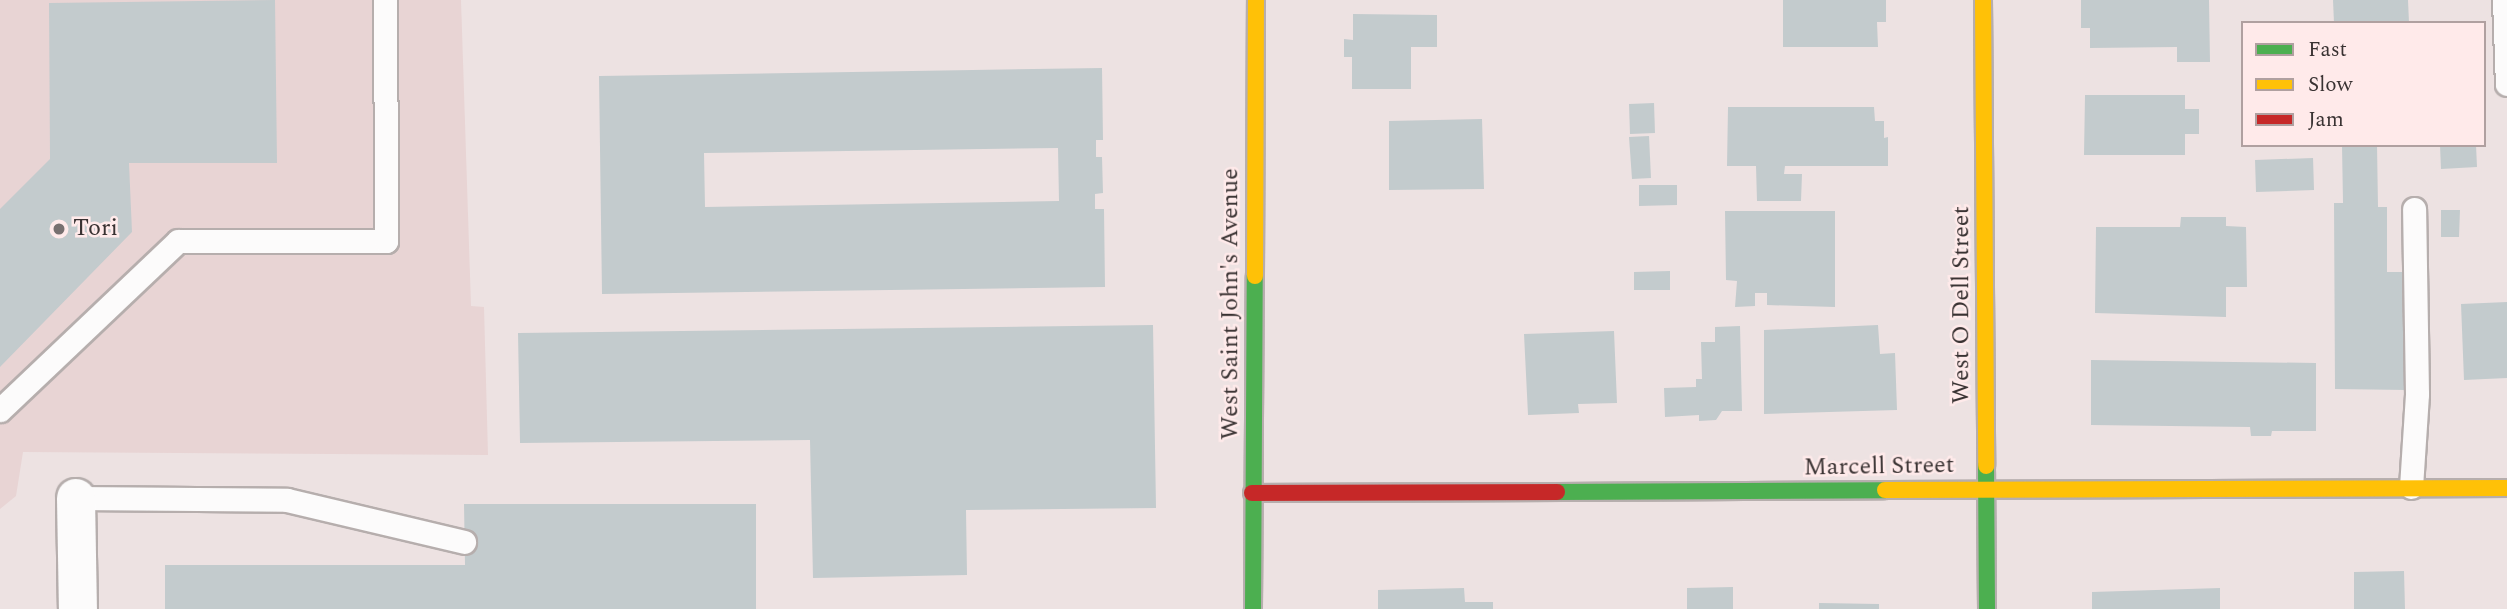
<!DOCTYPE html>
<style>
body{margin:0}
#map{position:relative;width:2507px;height:609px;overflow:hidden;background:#ede2e2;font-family:Spectral,serif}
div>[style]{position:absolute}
.built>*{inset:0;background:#e8d4d4}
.building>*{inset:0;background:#c3cbcd}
.roads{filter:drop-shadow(2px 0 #b6aead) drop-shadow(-2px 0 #b6aead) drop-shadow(0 2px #b6aead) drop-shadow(0 -2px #b6aead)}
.lane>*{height:23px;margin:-11.5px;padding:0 11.5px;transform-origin:11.5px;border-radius:11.5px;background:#fcfbfb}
.street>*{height:38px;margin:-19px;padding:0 19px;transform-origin:19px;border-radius:19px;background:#fcfbfb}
.fast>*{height:16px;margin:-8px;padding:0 8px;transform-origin:8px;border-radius:8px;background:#4caf50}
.slow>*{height:16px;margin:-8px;padding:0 8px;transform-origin:8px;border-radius:8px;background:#ffc107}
.jam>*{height:16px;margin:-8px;padding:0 8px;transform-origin:8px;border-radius:8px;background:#c62828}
.dots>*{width:19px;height:19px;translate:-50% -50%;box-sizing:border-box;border:4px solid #ffeaea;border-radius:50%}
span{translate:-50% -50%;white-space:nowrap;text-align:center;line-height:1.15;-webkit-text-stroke:5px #ffeaea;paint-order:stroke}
.poi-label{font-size:24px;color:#393232}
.left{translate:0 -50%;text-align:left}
.street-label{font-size:24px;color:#393232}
.legend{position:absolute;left:2241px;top:21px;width:245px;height:126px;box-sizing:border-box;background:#ffeaea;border:2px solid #b0a0a0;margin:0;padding:9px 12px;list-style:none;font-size:21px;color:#393232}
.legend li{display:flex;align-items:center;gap:14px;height:35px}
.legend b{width:35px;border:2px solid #b0a0a0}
</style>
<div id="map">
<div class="built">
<div style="clip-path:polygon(0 0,461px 0,471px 306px,484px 307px,488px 455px,23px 452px,16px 496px,0 509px)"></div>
</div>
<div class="building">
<div style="clip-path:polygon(275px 0,277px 163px,129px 163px,132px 232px,0 367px,0 209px,50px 159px,49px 3px)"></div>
<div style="clip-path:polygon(1783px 0,1886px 0,1886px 22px,1877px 22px,1878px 47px,1783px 47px)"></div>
<div style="clip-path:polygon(2081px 0,2209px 0,2210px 62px,2177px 62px,2177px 47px,2090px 48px,2090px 28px,2081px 28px)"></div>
<div style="clip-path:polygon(2333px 0,2408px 0,2409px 23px,2334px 23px)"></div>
<div style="clip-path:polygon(1353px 14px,1437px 15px,1437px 47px,1411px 47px,1411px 89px,1352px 89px,1352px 57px,1344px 57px,1344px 39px,1353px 40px)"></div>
<div style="clip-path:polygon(evenodd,1102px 68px,1103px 140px,1096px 140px,1096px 157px,1102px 157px,1103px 193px,1095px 194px,1095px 209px,1104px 209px,1105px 287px,602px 294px,599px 76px,1102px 68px,1058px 148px,1059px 201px,705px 207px,704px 153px,1058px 148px)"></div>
<div style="clip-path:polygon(2085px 95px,2185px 95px,2185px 109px,2199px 109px,2199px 134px,2185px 134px,2185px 155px,2084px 155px)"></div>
<div style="clip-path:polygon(1654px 103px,1655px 133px,1630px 134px,1629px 104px)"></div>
<div style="clip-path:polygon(1728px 107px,1874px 107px,1875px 121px,1884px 121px,1884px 138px,1888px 137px,1888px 166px,1785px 166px,1784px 174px,1802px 174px,1801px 201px,1757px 201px,1756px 166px,1727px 166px)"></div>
<div style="clip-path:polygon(1482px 119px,1484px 189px,1389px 190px,1389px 121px)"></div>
<div style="clip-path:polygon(1649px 136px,1651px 178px,1632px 179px,1629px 137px)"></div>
<div style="clip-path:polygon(2342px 145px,2377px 145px,2378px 207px,2387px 207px,2387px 272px,2406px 272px,2407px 390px,2335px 389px,2334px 203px,2343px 203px)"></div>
<div style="clip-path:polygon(2440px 145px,2476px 145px,2477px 167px,2441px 169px)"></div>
<div style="clip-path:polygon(2313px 158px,2314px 190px,2256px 192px,2255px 160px)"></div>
<div style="clip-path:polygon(1639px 185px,1677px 185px,1677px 205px,1639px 206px)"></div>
<div style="clip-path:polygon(2441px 210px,2460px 210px,2459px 237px,2441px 237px)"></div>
<div style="clip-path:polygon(1725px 211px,1835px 211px,1835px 307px,1767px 305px,1767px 293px,1755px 293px,1755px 306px,1735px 307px,1737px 281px,1726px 280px)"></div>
<div style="clip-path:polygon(2181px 217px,2226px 217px,2226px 226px,2246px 227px,2247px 287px,2226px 287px,2226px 317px,2095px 313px,2096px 227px,2180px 227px)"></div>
<div style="clip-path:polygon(1670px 271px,1670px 290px,1634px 290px,1634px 272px)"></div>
<div style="clip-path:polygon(2507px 302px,2507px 378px,2464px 380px,2461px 304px)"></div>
<div style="clip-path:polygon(1153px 325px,1156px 508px,966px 510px,967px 575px,813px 578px,810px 440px,520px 443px,518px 333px)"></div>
<div style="clip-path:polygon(1878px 325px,1880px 354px,1895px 353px,1897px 410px,1764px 414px,1764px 330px)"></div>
<div style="clip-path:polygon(1740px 326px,1742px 411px,1722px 411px,1716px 420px,1699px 421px,1699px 415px,1665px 417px,1664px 388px,1696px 387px,1696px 379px,1702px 379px,1701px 342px,1715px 342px,1715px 327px)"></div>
<div style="clip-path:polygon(1614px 331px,1617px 403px,1578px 404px,1579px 413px,1528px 415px,1524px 334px)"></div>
<div style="clip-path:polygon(2091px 360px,2316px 363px,2316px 431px,2272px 431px,2271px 436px,2251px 436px,2250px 427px,2091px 425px)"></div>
<div style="clip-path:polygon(464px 504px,756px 504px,756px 609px,165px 609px,165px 565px,465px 565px)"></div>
<div style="clip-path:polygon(2404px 571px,2405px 609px,2354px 609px,2354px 572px)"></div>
<div style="clip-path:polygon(1733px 587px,1733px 609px,1687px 609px,1687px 588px)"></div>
<div style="clip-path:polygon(1464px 588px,1465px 602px,1493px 602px,1493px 609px,1378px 609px,1378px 590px)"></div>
<div style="clip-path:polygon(2220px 588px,2220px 609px,2092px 609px,2092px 592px)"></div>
<div style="clip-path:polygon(1819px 603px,1879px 604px,1879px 609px,1819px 609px)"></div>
</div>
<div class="roads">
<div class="lane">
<div style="left:2504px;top:0;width:84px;rotate:88deg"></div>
<div style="left:0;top:410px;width:245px;rotate:-43.5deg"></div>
<div style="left:178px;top:241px;width:208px"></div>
<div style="left:386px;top:241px;width:241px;rotate:-90.2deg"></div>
<div style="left:2411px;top:487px;width:93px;rotate:-86.3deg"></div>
<div style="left:2417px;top:394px;width:185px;rotate:-90.9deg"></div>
<div style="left:76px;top:498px;width:211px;rotate:0.5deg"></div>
<div style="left:287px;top:500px;width:182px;rotate:13.3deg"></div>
</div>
<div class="street">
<div style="left:76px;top:498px;width:111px;rotate:89deg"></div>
</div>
<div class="fast">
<div style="left:1986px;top:466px;width:143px;rotate:89.6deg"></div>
<div style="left:1557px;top:492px;width:328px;rotate:-0.3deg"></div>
<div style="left:1253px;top:609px;width:333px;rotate:-89.7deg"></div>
</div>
<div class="slow">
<div style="left:1983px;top:0;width:466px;rotate:89.6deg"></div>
<div style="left:1255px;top:276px;width:276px;rotate:-89.8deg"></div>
<div style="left:1885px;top:490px;width:622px;rotate:-0.18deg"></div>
</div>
<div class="jam">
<div style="left:1252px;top:493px;width:305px;rotate:-0.2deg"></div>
</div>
</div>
<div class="dots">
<div style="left:59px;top:229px;background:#787070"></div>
</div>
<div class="poi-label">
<span class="left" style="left:73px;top:229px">Tori</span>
</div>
<div class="street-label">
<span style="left:1231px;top:304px;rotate:-90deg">West Saint John's Avenue</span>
<span style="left:1962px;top:305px;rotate:-90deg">West O Dell Street</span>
<span style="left:1879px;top:467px;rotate:-1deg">Marcell Street</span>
</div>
<ul class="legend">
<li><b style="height:9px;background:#4caf50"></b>Fast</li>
<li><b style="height:9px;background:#ffc107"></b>Slow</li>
<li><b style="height:9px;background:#c62828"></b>Jam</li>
</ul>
</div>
